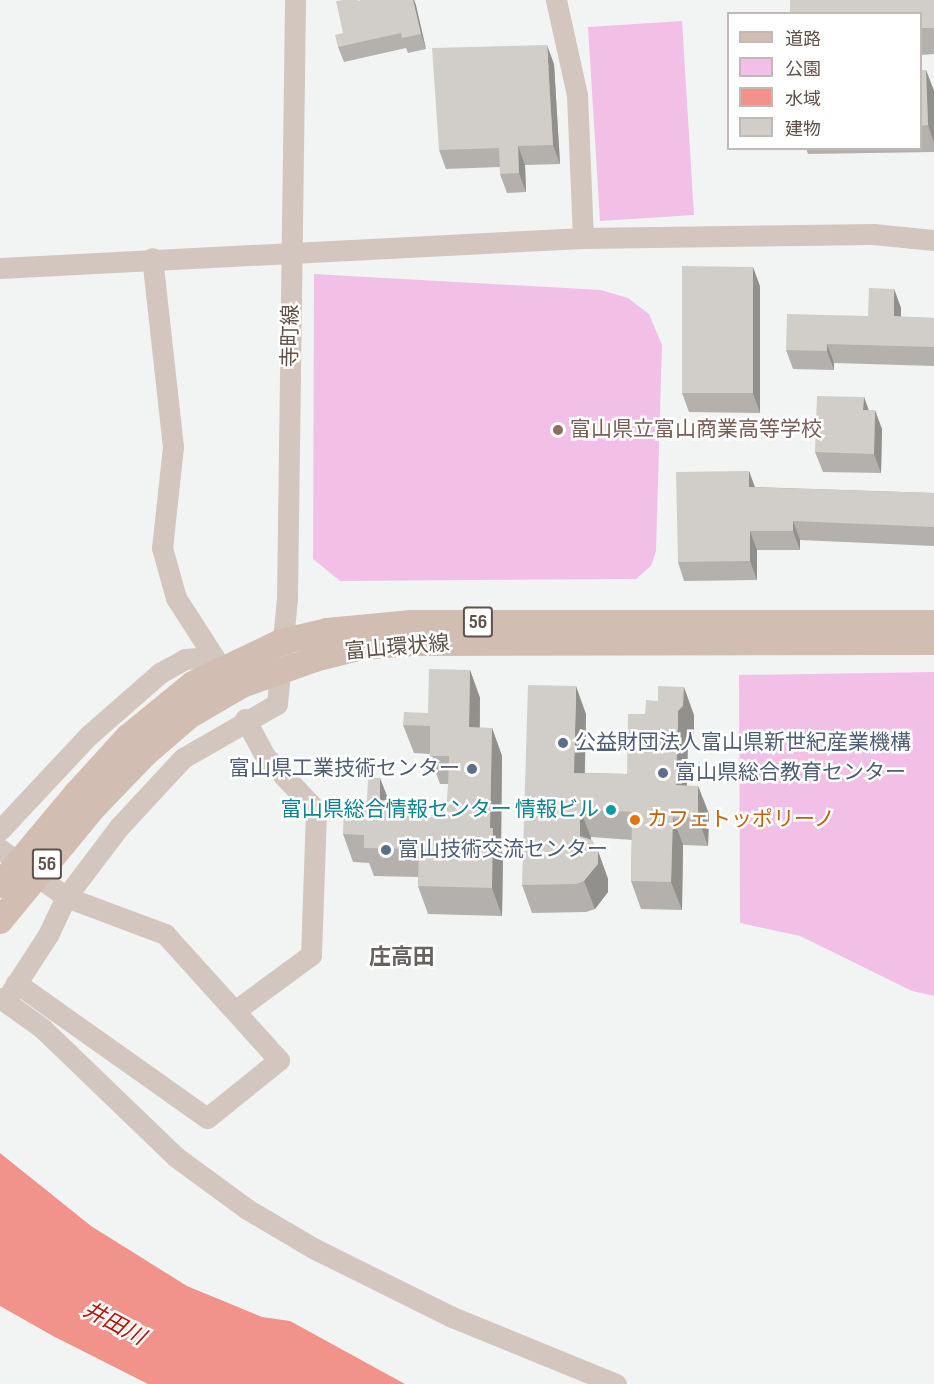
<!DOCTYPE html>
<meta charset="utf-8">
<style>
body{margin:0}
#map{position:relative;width:934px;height:1384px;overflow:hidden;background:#f2f4f4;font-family:"Sofia Sans Condensed","Noto Sans JP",sans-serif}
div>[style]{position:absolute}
.green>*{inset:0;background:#f2c0e6}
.water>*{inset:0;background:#f1938b}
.minor>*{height:21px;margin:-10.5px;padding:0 10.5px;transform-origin:10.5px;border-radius:10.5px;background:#d2c6bf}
.major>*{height:26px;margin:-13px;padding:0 13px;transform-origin:13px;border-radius:13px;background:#d1bdb1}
.major-bridge>*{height:26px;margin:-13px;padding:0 13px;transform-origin:13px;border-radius:13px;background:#d1bdb1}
.wall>*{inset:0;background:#b4b0ad}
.shaded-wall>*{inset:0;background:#92908d}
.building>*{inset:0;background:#d1cdc9}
.dots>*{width:16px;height:16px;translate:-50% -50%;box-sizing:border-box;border:3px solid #fff;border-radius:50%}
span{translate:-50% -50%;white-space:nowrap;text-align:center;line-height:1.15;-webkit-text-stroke:5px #fff;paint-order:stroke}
.shield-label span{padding:2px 4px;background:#fff;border:2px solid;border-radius:4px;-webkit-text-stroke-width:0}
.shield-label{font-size:20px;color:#615148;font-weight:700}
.street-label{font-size:21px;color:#615148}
.education-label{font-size:21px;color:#785e54}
.left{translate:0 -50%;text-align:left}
.service-label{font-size:21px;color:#4e5e75}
.right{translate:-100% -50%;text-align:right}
.culture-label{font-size:21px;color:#0d838f}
.food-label{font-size:21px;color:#c56008}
.neighbourhood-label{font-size:22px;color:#67625e;font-weight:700}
.water-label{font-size:22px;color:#b71306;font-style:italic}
.legend{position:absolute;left:727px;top:12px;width:195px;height:138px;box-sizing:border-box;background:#fff;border:2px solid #c0b9b6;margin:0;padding:8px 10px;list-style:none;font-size:18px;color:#615148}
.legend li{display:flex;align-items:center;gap:12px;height:30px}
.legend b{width:30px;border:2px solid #c0b9b6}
</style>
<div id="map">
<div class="green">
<div style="clip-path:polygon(682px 21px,694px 215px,600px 221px,588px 27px)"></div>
<div style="clip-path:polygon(314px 274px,601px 290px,628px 298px,649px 314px,662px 345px,656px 551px,651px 566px,636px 579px,340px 581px,313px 559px)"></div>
<div style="clip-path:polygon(934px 672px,934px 996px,912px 991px,800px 936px,740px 923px,739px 675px)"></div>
</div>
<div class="water">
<div style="clip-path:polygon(0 1153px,91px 1226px,187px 1286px,262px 1317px,290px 1321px,405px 1384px,148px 1384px,53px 1336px,0 1306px)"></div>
</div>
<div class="minor">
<div style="left:556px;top:0;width:97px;rotate:77.5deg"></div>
<div style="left:577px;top:95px;width:143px;rotate:87.6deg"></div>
<div style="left:0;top:268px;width:584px;rotate:-2.95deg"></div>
<div style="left:583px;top:238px;width:290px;rotate:-0.8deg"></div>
<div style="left:873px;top:234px;width:61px;rotate:5.6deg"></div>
<div style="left:0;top:830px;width:129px;rotate:-46.9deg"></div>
<div style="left:88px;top:736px;width:96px;rotate:-41.2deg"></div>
<div style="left:160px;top:673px;width:29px;rotate:-29deg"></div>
<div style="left:185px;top:659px;width:29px;rotate:-4deg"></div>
<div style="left:214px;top:657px;width:70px;rotate:-122.8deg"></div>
<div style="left:176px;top:598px;width:52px;rotate:-105.6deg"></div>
<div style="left:162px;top:548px;width:102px;rotate:-83.8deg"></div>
<div style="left:173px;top:447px;width:190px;rotate:-96.3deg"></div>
<div style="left:0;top:849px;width:82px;rotate:36deg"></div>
<div style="left:66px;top:897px;width:106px;rotate:20.5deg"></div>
<div style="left:165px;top:934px;width:170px;rotate:47.9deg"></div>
<div style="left:279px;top:1060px;width:92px;rotate:141.1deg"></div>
<div style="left:207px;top:1118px;width:234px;rotate:-144.7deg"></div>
<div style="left:0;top:998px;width:52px;rotate:35.5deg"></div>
<div style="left:42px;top:1028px;width:186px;rotate:43.9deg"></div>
<div style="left:176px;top:1157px;width:88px;rotate:36.2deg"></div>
<div style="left:247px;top:1209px;width:79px;rotate:30.5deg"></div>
<div style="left:315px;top:1249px;width:153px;rotate:26.4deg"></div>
<div style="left:452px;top:1317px;width:177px;rotate:22.2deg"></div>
<div style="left:5px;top:1001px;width:79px;rotate:-56.9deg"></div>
<div style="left:48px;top:935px;width:42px;rotate:-64.7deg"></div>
<div style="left:66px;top:897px;width:88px;rotate:-52.9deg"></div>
<div style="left:119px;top:827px;width:94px;rotate:-47.2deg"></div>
<div style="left:183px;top:758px;width:108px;rotate:-29.9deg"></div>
<div style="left:277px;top:704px;width:106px;rotate:-84.6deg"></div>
<div style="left:287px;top:598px;width:598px;rotate:-89.23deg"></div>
<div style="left:236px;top:1010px;width:93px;rotate:-36.3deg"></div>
<div style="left:311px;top:955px;width:145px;rotate:-88deg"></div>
<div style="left:316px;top:810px;width:74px;rotate:-133.4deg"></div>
<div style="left:265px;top:756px;width:42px;rotate:-118.4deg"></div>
</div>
<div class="major">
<div style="left:77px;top:793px;width:76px;rotate:-47.7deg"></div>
<div style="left:128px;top:737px;width:84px;rotate:-39.2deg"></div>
<div style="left:193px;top:684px;width:98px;rotate:-25.5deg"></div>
<div style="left:281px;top:642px;width:47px;rotate:-13.4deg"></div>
<div style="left:327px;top:631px;width:85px;rotate:-5.4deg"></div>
<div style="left:412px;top:623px;width:522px"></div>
<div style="left:94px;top:807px;width:74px;rotate:-46.1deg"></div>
<div style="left:145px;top:754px;width:58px;rotate:-40.8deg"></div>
<div style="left:189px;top:716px;width:61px;rotate:-30.3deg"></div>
<div style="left:242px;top:685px;width:77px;rotate:-19.6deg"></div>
<div style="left:315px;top:659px;width:49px;rotate:-14.3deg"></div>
<div style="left:362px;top:647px;width:53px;rotate:-4.3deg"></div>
<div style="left:415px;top:643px;width:519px;rotate:-0.11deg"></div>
</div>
<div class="major-bridge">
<div style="left:0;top:885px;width:120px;rotate:-50.1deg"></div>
<div style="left:0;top:921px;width:148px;rotate:-50.5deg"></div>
</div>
<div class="wall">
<div style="clip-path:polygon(363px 0,414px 0,426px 49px,408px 53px,406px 48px,344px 62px,338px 47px,343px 33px,359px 1px)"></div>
<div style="clip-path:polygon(934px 0,934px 54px,921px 55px,921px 14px)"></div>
<div style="clip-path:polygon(554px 64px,560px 164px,525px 165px,526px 192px,507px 193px,500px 174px,500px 167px,446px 169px,439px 150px)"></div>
<div style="clip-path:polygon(921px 70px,926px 70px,934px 91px,934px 152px,808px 154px,806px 148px,921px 148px)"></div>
<div style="clip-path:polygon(760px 286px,760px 413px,689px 412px,682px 393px)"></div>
<div style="clip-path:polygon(894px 289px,901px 308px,901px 317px,934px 318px,934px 366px,834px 363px,834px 370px,793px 369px,786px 350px,868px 316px)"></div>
<div style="clip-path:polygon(864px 397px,868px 410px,882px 429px,881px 473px,823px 472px,815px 452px)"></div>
<div style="clip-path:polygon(755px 487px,934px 493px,934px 546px,800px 540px,800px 550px,757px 550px,757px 580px,684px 581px,678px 562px)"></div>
<div style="clip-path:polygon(470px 670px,480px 698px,480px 728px,492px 728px,502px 756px,501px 848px,503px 856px,502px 916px,428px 914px,418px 886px,418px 877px,374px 876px,369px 863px,353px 862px,343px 834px,367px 801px,412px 801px,417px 815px,447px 816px,448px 784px,440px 784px,430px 756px,430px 754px,414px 753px,403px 725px,428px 713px)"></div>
<div style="clip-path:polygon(586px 714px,585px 773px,627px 774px,694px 715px,694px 734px,688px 739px,687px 786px,698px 786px,709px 814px,708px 846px,683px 845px,682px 910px,641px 909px,631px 881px,632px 840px,591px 837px,591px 839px,598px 851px,608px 879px,608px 892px,595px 909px,586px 912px,532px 913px,522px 885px)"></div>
</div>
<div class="shaded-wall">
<div style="clip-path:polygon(413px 0,414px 0,416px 5px,426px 49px,421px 34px)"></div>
<div style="clip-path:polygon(547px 45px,554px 64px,560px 164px,553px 145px)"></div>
<div style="clip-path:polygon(926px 70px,934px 91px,934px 143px,928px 125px)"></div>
<div style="clip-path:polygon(518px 146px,525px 165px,526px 192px,519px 173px)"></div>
<div style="clip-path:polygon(753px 267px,760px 286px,760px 413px,753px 393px)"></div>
<div style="clip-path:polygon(894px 289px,901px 308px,901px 336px,894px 316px)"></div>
<div style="clip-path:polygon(827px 344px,834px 363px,834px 370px,827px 351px)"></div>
<div style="clip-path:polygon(864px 397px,871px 416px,863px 410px)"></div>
<div style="clip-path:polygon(875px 410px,882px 429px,881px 473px,874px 454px)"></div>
<div style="clip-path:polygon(749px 471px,756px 490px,749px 487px)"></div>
<div style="clip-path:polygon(793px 521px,800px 540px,800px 550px,793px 531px)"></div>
<div style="clip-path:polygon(750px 531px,757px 550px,757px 580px,750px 561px)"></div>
<div style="clip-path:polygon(470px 670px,480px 698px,479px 755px,469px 727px)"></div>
<div style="clip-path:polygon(576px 686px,586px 714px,584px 801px,574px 773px)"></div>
<div style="clip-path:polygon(684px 687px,694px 715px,694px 734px,688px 739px,686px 813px,676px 785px,678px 711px)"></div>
<div style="clip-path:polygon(492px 728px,502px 756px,501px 848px,503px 856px,502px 916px,492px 888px,490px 828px)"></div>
<div style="clip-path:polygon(380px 778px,391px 806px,380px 800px)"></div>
<div style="clip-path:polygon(698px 786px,709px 814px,708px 846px,698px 818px)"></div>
<div style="clip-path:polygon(412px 801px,422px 830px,412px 815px)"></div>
<div style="clip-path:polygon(580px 809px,591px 837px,590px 864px,580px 836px)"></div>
<div style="clip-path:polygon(673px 817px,683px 845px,682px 910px,671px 882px)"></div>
<div style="clip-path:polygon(598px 851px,608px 879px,608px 892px,595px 909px,584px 881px)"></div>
</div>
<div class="building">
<div style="clip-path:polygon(343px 0,358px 0,358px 1px,363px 0,413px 0,421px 34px,402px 38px,401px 33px,338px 47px,335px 35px,343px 33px,336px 1px)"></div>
<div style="clip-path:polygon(790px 0,934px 0,934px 28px,921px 28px,921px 14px,790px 14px)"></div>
<div style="clip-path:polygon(547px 45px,553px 145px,518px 146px,519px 173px,500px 174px,499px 148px,439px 150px,432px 48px)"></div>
<div style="clip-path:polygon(921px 70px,926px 70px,928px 125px,921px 126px)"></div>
<div style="clip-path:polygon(682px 266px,753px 267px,753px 393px,682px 393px)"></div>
<div style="clip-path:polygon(869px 288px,894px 289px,894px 316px,934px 318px,934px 347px,827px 344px,827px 351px,786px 350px,787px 314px,868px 316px)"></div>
<div style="clip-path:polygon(817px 396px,864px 397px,863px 410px,875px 410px,874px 454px,815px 452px)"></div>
<div style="clip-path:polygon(749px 471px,749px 487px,934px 493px,934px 527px,793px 521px,793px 531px,750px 531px,750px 561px,678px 562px,676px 472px)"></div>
<div style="clip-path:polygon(429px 669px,470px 670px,469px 727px,492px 728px,490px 828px,493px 828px,492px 888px,418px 886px,419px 849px,364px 848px,364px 835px,343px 834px,344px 801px,367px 801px,368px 778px,380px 778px,380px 800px,412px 801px,412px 815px,447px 816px,449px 756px,430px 756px,430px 726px,403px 725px,404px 712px,428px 713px)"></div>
<div style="clip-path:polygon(528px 685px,576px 686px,574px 773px,627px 774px,628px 714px,645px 714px,646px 700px,658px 701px,658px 686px,684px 687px,683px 706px,678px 711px,676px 785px,698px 786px,698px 818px,673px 817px,671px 882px,631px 881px,632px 812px,580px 809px,580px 836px,592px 840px,598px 851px,598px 864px,584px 881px,576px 884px,522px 885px)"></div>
</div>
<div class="dots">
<div style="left:558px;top:430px;background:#8d6e63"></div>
<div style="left:563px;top:743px;background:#5c6f8a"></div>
<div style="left:472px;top:769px;background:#5c6f8a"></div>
<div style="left:663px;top:773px;background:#5c6f8a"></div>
<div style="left:611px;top:810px;background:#0f9aa8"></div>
<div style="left:635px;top:820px;background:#e8710a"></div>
<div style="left:386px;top:850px;background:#5c6f8a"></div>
</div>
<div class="shield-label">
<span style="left:478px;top:622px">56</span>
<span style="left:47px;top:864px">56</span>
</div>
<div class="street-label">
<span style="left:291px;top:336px;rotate:-89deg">寺町線</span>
<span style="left:397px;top:648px;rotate:-5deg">富山環状線</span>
</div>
<div class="education-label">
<span class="left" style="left:570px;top:430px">富山県立富山商業高等学校</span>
</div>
<div class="service-label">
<span class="left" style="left:575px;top:743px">公益財団法人富山県新世紀産業機構</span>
<span class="right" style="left:460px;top:769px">富山県工業技術センター</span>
<span class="left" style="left:675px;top:773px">富山県総合教育センター</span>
<span class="left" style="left:398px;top:850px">富山技術交流センター</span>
</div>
<div class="culture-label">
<span class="right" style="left:599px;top:810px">富山県総合情報センター 情報ビル</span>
</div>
<div class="food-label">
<span class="left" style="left:647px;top:820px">カフェトッポリーノ</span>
</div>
<div class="neighbourhood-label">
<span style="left:402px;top:958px">庄高田</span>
</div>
<div class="water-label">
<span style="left:114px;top:1324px;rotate:28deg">井田川</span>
</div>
<ul class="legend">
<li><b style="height:8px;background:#d1bdb1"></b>道路</li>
<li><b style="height:16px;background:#f2c0e6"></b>公園</li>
<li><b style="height:16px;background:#f1938b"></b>水域</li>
<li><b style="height:16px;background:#d1cdc9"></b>建物</li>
</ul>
</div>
